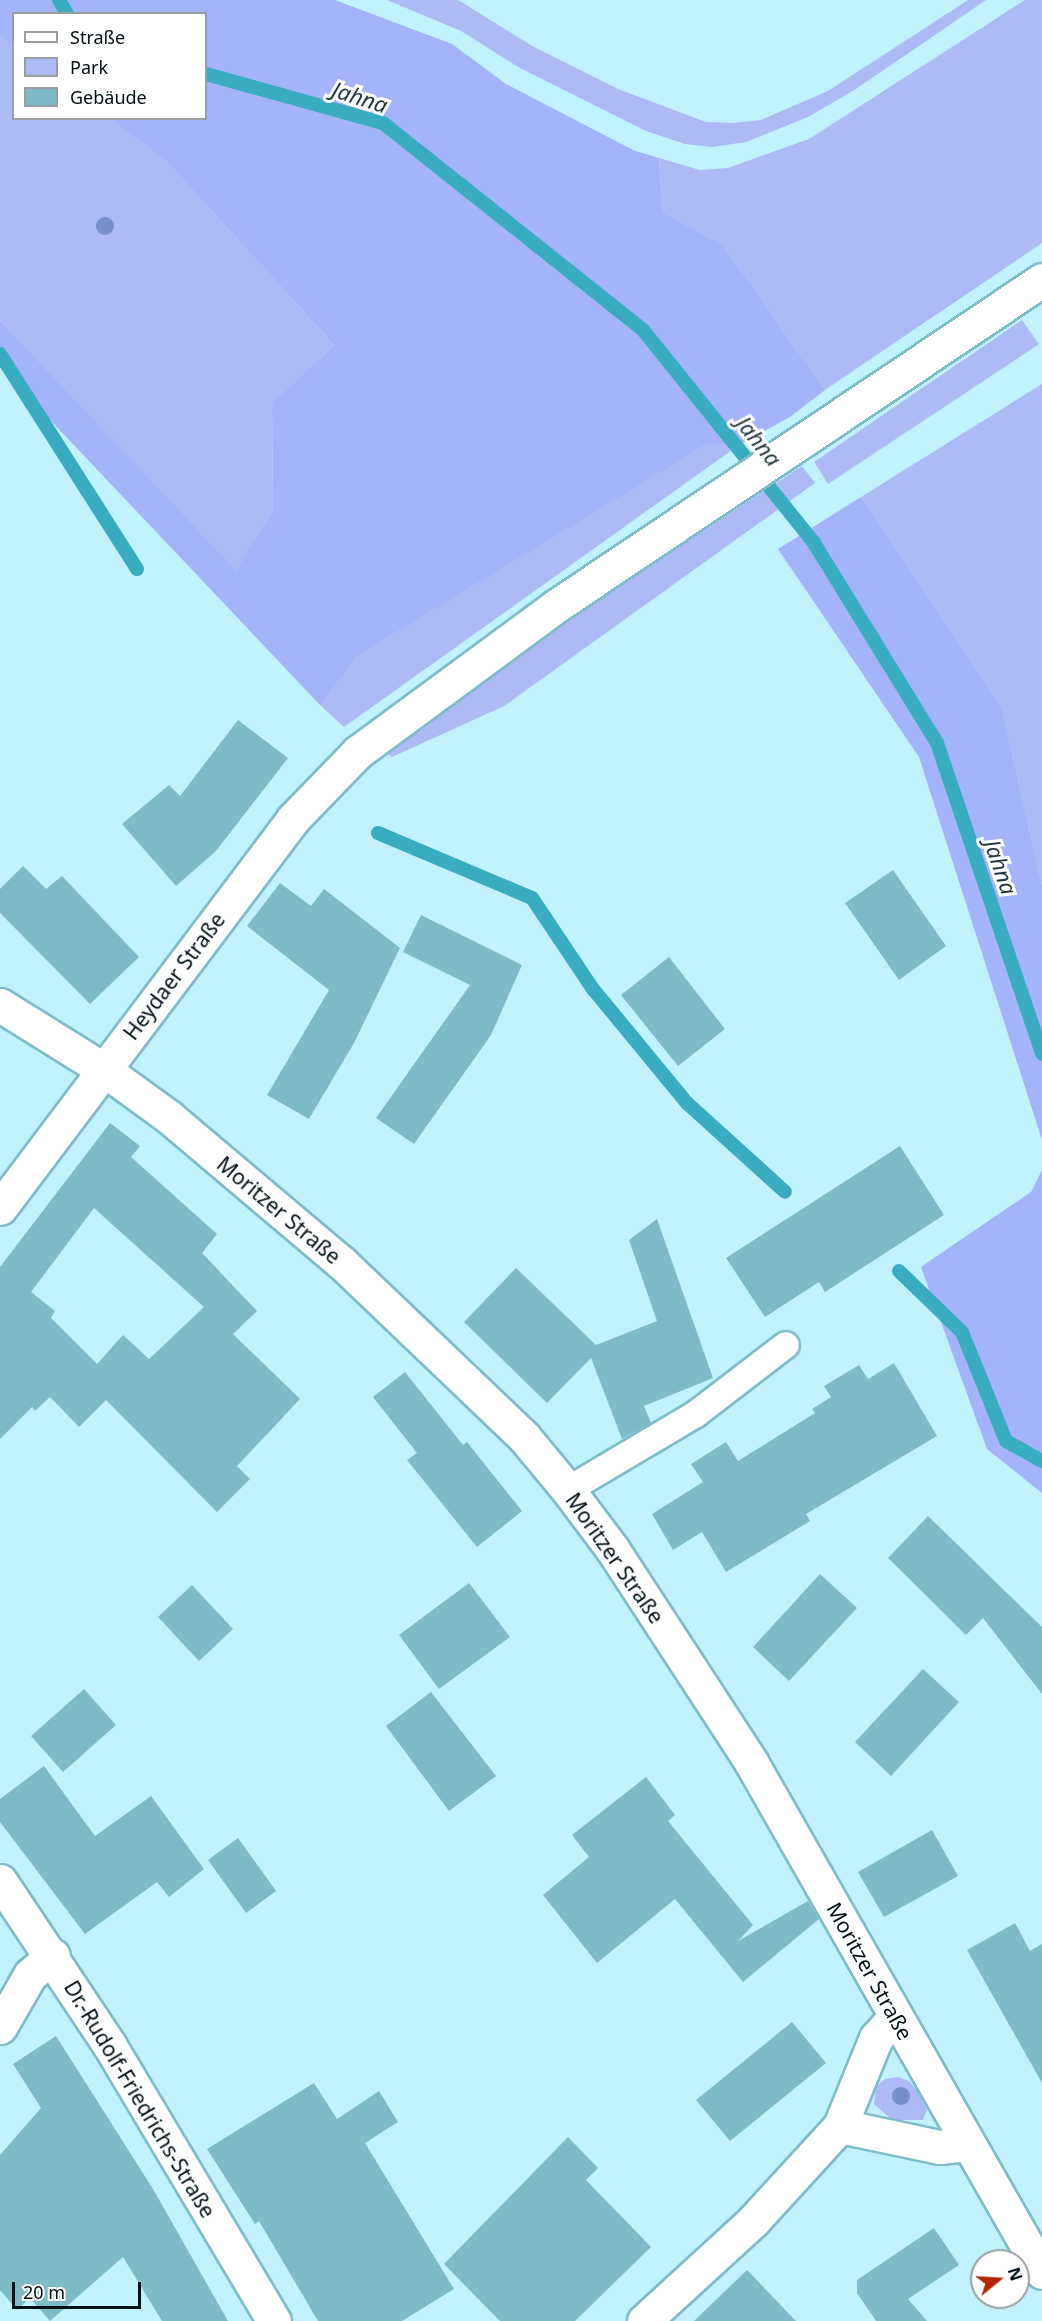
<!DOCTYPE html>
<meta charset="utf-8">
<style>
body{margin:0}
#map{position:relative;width:1042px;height:2321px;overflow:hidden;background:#c1f2fe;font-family:"Noto Sans",sans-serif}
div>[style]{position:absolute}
.green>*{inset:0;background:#acbaf6}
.forest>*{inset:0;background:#a3b4fb}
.stream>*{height:14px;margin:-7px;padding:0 7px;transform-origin:7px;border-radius:7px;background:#3aacc2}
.building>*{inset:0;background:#7ebbc9}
.roads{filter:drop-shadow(2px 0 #7fbcca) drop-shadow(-2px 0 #7fbcca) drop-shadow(0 2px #7fbcca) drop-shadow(0 -2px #7fbcca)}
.lane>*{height:26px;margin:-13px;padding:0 13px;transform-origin:13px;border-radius:13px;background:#fff}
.street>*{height:33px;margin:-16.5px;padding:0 16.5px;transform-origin:16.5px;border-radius:16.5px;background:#fff}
.secondary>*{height:33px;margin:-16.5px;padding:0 16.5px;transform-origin:16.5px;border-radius:16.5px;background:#fff}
.trees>*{width:18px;height:18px;margin:-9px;border-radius:50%;background:#758fcb}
span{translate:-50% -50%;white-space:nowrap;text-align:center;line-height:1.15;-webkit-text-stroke:6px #fff;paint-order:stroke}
.street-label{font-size:21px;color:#000f14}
.water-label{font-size:22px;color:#1e363c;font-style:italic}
.legend{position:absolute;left:12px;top:12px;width:195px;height:108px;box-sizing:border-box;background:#fff;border:2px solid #999fa1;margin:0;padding:8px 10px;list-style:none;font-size:18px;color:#000f14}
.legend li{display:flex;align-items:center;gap:12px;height:30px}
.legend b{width:30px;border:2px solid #999fa1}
.north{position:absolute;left:970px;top:2249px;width:60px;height:60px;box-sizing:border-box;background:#fff;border:2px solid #999fa1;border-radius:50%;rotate:72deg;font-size:16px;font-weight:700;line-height:24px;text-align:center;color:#000f14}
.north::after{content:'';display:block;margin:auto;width:21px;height:27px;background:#b12600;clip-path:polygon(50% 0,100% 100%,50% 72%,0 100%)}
.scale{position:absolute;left:12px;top:2282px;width:129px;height:27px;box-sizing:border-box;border:3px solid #000f14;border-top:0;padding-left:8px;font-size:18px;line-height:21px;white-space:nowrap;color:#000f14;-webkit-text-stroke:4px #fff;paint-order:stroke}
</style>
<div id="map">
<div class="green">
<div style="clip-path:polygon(387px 0,458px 0,534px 47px,618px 89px,706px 122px,733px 123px,761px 120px,828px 91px,968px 0,986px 0,856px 89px,808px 117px,746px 142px,712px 147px,685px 144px,646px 131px,520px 68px,461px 31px)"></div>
<div style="clip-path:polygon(1025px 0,1042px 0,1042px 243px,825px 390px,724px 246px,663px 212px,659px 158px,700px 170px,728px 168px,809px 139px)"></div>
<div style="clip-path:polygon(0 35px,13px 45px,14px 118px,110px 119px,166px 161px,334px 345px,272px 402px,273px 510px,236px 572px,0 320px)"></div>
<div style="clip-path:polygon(1022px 320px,1039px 344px,828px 484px,814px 462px)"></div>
<div style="clip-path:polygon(1042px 384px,1042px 885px,1002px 708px,861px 497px)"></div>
<div style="clip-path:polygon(706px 443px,739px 445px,344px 727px,321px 706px,356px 657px)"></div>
<div style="clip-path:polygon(802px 466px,815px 483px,504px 706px,392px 757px,384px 751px,561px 625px)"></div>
<div style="clip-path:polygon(898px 2077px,909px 2081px,920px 2094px,927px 2110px,923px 2120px,892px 2120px,874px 2104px,876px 2087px,885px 2079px)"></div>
</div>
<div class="forest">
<div style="clip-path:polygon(0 0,335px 0,452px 44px,506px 84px,633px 150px,659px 158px,663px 212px,724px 246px,825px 390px,790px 417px,739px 445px,706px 444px,356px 657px,321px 706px,0 367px,0 320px,236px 571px,273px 510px,272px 402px,334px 345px,166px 161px,110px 119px,206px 118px,206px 14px,14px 14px,13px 45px,0 35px)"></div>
<div style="clip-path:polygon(861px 497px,1002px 708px,1042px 885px,1042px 1140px,919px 757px,778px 549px)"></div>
<div style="clip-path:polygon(1042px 1170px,1042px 1493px,987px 1449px,921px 1267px,1031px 1192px)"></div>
</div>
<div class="stream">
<div style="left:59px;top:0;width:16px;rotate:60deg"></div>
<div style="left:206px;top:74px;width:184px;rotate:15.5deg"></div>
<div style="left:383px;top:123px;width:332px;rotate:38.5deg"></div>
<div style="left:643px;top:330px;width:273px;rotate:51.2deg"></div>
<div style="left:814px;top:543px;width:235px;rotate:58.4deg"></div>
<div style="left:937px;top:743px;width:328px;rotate:71.3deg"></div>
<div style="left:0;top:354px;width:255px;rotate:57.5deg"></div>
<div style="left:378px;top:833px;width:167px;rotate:22.9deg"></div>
<div style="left:532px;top:898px;width:110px;rotate:56.2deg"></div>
<div style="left:593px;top:989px;width:148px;rotate:50.5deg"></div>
<div style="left:687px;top:1103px;width:132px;rotate:42.2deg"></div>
<div style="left:899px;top:1271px;width:88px;rotate:44.1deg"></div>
<div style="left:962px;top:1332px;width:118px;rotate:68deg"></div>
<div style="left:1006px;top:1441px;width:41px;rotate:29.1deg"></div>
</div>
<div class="building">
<div style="clip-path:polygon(238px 720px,288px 758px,216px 851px,176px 886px,122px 824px,169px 785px,180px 796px)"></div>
<div style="clip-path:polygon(23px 866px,46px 889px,62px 876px,139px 957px,90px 1004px,0 913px,0 889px)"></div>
<div style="clip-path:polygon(893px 870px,946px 946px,899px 980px,845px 903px)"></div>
<div style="clip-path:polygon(280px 883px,311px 906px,324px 889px,400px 948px,354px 1043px,309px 1119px,267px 1095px,329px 990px,247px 926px)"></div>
<div style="clip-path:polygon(421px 915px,522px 965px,491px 1035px,414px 1144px,376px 1118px,470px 985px,403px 952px)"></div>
<div style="clip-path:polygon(669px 957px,725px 1029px,678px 1066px,621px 995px)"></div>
<div style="clip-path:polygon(evenodd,110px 1123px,140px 1146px,131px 1157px,217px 1234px,202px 1253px,257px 1311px,233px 1334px,300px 1399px,237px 1466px,250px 1479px,217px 1512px,106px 1400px,79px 1427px,50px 1397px,35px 1411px,32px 1407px,0 1439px,0 1267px,110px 1123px,94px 1208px,204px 1307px,149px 1359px,123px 1335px,97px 1364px,51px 1318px,55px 1311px,31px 1292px,94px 1208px)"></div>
<div style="clip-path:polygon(900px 1146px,944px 1215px,825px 1292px,819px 1282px,765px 1317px,726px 1258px)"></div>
<div style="clip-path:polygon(657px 1219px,713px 1378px,644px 1406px,651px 1423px,622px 1439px,591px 1358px,547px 1403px,464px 1322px,516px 1268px,596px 1345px,657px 1321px,629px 1240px)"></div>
<div style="clip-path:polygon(894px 1363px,937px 1436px,806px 1514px,810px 1521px,726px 1572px,702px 1532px,673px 1550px,652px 1514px,703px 1482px,691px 1464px,726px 1442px,738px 1461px,815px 1413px,812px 1409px,831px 1397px,824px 1386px,859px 1365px,868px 1379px)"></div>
<div style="clip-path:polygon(405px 1372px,463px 1445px,467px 1442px,522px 1511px,477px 1547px,407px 1460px,417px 1453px,373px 1397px)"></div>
<div style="clip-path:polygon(928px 1516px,1042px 1627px,1042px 1694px,983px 1618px,966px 1635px,888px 1558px)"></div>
<div style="clip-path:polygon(820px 1574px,857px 1608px,789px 1681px,753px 1647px)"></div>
<div style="clip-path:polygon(469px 1583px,510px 1637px,439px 1689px,399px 1635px)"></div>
<div style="clip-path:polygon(192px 1585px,233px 1629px,199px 1661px,158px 1617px)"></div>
<div style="clip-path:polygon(923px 1669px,959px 1702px,891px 1776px,855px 1742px)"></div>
<div style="clip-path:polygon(84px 1689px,116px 1725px,63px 1772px,31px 1736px)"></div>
<div style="clip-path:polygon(431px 1692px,496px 1776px,449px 1811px,386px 1726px)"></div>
<div style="clip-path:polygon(44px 1766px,95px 1836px,151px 1796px,204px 1869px,169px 1897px,157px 1882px,85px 1934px,0 1822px,0 1799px)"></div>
<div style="clip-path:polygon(646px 1777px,675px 1815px,668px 1821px,753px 1925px,738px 1941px,808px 1901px,819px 1919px,743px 1982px,675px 1899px,597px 1963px,543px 1895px,589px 1857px,572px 1835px)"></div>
<div style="clip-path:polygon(932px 1830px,958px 1876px,884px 1917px,858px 1872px)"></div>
<div style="clip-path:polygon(238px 1838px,276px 1891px,246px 1913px,208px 1860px)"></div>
<div style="clip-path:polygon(1015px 1923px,1030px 1951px,1042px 1944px,1042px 2083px,967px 1950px)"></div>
<div style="clip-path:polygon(792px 2022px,826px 2063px,730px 2141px,696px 2100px)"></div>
<div style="clip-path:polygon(56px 2036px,153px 2189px,228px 2321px,162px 2321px,123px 2257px,50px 2321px,30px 2298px,17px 2310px,0 2290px,0 2155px,41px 2108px,13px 2064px)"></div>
<div style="clip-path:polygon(314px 2083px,337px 2119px,379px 2091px,398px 2122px,365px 2143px,454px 2289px,402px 2321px,318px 2321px,259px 2221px,255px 2224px,207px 2149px)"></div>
<div style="clip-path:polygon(568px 2137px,598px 2168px,586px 2180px,651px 2247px,575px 2321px,500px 2321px,444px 2264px)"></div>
<div style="clip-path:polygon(934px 2228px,959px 2265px,908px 2299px,927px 2321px,876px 2321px,857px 2293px,857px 2280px)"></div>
<div style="clip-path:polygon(747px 2270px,796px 2321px,694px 2321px)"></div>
</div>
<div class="roads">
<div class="lane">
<div style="left:568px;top:1490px;width:149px;rotate:-30.7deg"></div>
<div style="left:696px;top:1414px;width:113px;rotate:-37.5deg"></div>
</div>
<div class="street">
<div style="left:0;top:1005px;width:121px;rotate:31.9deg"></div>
<div style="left:103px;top:1069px;width:82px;rotate:36deg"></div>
<div style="left:169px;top:1117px;width:226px;rotate:40.2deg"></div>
<div style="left:342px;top:1263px;width:252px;rotate:43.7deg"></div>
<div style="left:524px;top:1437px;width:69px;rotate:50.3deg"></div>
<div style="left:568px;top:1490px;width:75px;rotate:53.1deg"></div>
<div style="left:613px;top:1550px;width:253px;rotate:56.9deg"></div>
<div style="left:751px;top:1762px;width:587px;rotate:60.29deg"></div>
<div style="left:0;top:1881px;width:198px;rotate:56.3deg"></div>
<div style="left:110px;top:2046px;width:320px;rotate:59.2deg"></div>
<div style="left:0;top:2027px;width:60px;rotate:-60deg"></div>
<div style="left:30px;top:1975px;width:30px;rotate:-40deg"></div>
<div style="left:840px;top:2126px;width:102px;rotate:11.9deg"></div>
<div style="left:940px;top:2147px;width:27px;rotate:-6deg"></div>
<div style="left:644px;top:2321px;width:148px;rotate:-42.5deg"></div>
<div style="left:753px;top:2221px;width:129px;rotate:-47.5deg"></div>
<div style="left:840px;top:2126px;width:95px;rotate:-67.8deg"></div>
<div style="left:876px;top:2038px;width:27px;rotate:-48deg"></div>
</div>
<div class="secondary">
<div style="left:0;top:1208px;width:487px;rotate:-53deg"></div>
<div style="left:293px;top:819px;width:93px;rotate:-45.9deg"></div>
<div style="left:358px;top:752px;width:246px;rotate:-36.4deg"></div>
<div style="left:556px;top:606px;width:585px;rotate:-33.85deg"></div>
</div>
</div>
<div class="trees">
<div style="left:105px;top:226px"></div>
<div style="left:901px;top:2096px"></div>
</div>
<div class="street-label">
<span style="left:174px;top:976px;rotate:-53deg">Heydaer Straße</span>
<span style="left:279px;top:1210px;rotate:40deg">Moritzer Straße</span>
<span style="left:615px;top:1558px;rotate:55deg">Moritzer Straße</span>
<span style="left:870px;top:1971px;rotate:61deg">Moritzer Straße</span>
<span style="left:140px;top:2099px;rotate:59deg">Dr.-Rudolf-Friedrichs-Straße</span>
</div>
<div class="water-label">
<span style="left:360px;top:97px;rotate:18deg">Jahna</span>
<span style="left:759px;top:441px;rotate:51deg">Jahna</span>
<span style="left:1001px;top:867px;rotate:71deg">Jahna</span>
</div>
<ul class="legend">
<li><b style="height:8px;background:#fff"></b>Straße</li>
<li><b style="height:16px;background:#acbaf6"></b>Park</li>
<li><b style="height:16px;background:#7ebbc9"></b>Gebäude</li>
</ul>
<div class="north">N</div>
<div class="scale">20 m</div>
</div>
